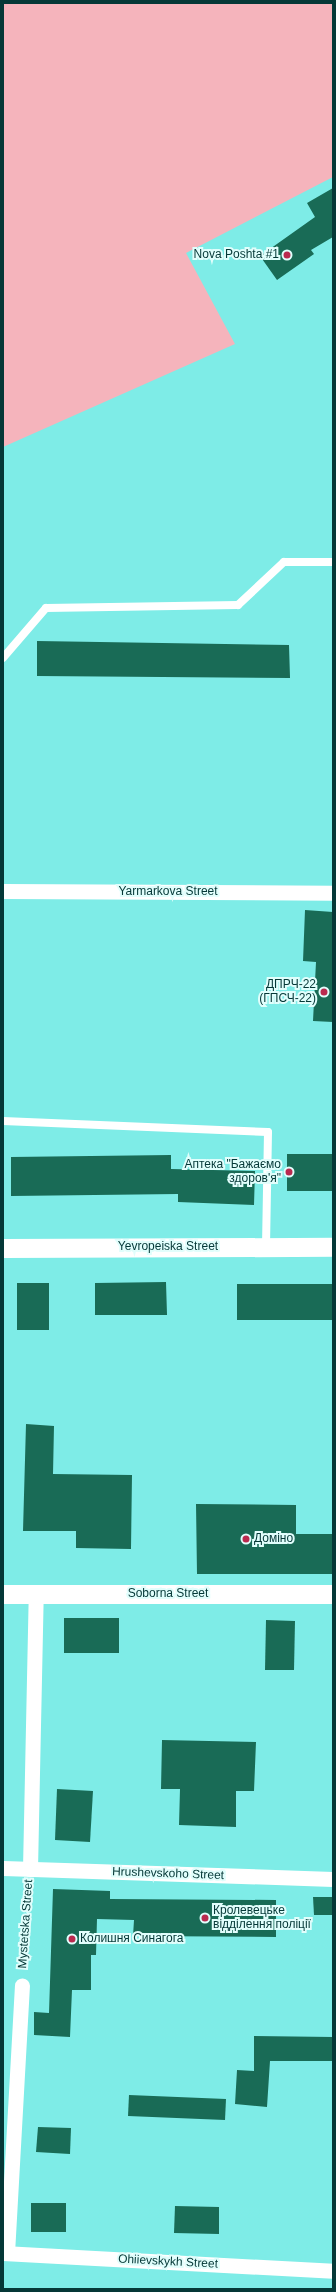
<!DOCTYPE html>
<meta charset="utf-8">
<style>
body{margin:0}
#map{position:relative;width:336px;height:2292px;overflow:hidden;background:#7eece7;font-family:Arial,sans-serif}
div>[style]{position:absolute}
.green>*{inset:0;background:#f5b4bc}
.building>*{inset:0;background:#196b56}
.path>*{height:2.5px;margin-top:-1.25px;transform-origin:0;background:repeating-linear-gradient(90deg,#51a8a5 0 2px,transparent 0 4px)}
.service>*{height:8px;margin:-4px;padding:0 4px;transform-origin:4px;border-radius:4px;background:#fff}
.minor>*{height:15px;margin:-7.5px;padding:0 7.5px;transform-origin:7.5px;border-radius:7.5px;background:#fff}
.tertiary>*{height:19px;margin:-9.5px;padding:0 9.5px;transform-origin:9.5px;border-radius:9.5px;background:#fff}
.dots>*{width:11px;height:11px;translate:-50% -50%;box-sizing:border-box;border:2px solid #e1fefc;border-radius:50%}
span{translate:-50% -50%;white-space:nowrap;text-align:center;line-height:1.15;-webkit-text-stroke:4px #e1fefc;paint-order:stroke}
.poi-label{font-size:12px;color:#053837}
.right{translate:-100% -50%;text-align:right}
.left{translate:0 -50%;text-align:left}
.street-label{font-size:12px;color:#053837}
.frame{position:absolute;inset:0;border:4px solid #053837;pointer-events:none}
</style>
<div id="map">
<div class="green">
<div style="clip-path:polygon(3px 3px,333px 3px,333px 177px,186px 253px,235px 344px,3px 447px)"></div>
</div>
<div class="building">
<div style="clip-path:polygon(333px 188px,333px 237px,311px 250px,314px 254px,277px 280px,260px 256px,315px 217px,307px 203px)"></div>
<div style="clip-path:polygon(37px 641px,289px 645px,290px 678px,37px 676px)"></div>
<div style="clip-path:polygon(305px 910px,333px 912px,333px 1022px,313px 1021px,316px 962px,303px 961px)"></div>
<div style="clip-path:polygon(287px 1154px,333px 1154px,333px 1191px,287px 1191px)"></div>
<div style="clip-path:polygon(171px 1155px,171px 1169px,255px 1171px,254px 1205px,178px 1202px,178px 1194px,11px 1196px,11px 1157px)"></div>
<div style="clip-path:polygon(166px 1282px,167px 1315px,95px 1315px,95px 1283px)"></div>
<div style="clip-path:polygon(17px 1283px,49px 1283px,49px 1330px,17px 1330px)"></div>
<div style="clip-path:polygon(237px 1284px,333px 1284px,333px 1320px,237px 1320px)"></div>
<div style="clip-path:polygon(26px 1424px,54px 1426px,53px 1474px,132px 1475px,131px 1549px,76px 1548px,76px 1531px,23px 1531px)"></div>
<div style="clip-path:polygon(196px 1504px,296px 1505px,296px 1534px,333px 1534px,333px 1574px,197px 1574px)"></div>
<div style="clip-path:polygon(64px 1618px,119px 1618px,119px 1653px,64px 1653px)"></div>
<div style="clip-path:polygon(266px 1620px,295px 1621px,294px 1670px,265px 1670px)"></div>
<div style="clip-path:polygon(162px 1740px,256px 1742px,254px 1791px,236px 1791px,236px 1827px,179px 1825px,180px 1789px,161px 1789px)"></div>
<div style="clip-path:polygon(57px 1789px,93px 1791px,90px 1842px,55px 1840px)"></div>
<div style="clip-path:polygon(53px 1889px,110px 1891px,110px 1899px,276px 1900px,276px 1937px,133px 1936px,134px 1920px,97px 1919px,96px 1955px,91px 1955px,91px 1990px,72px 1990px,70px 2037px,34px 2035px,34px 2012px,49px 2013px)"></div>
<div style="clip-path:polygon(313px 1897px,333px 1897px,333px 1915px,314px 1915px)"></div>
<div style="clip-path:polygon(254px 2036px,333px 2037px,333px 2061px,270px 2061px,267px 2107px,235px 2104px,237px 2070px,254px 2071px)"></div>
<div style="clip-path:polygon(129px 2095px,226px 2099px,225px 2120px,128px 2116px)"></div>
<div style="clip-path:polygon(38px 2127px,71px 2128px,70px 2154px,36px 2152px)"></div>
<div style="clip-path:polygon(31px 2203px,66px 2203px,66px 2232px,31px 2232px)"></div>
<div style="clip-path:polygon(175px 2206px,219px 2207px,219px 2234px,174px 2233px)"></div>
</div>
<div class="path">
<div style="left:23px;top:1968px;width:83px;rotate:-86.6deg"></div>
</div>
<div class="service">
<div style="left:3px;top:658px;width:66px;rotate:-49.3deg"></div>
<div style="left:46px;top:608px;width:192px;rotate:-0.9deg"></div>
<div style="left:238px;top:605px;width:63px;rotate:-43.1deg"></div>
<div style="left:284px;top:562px;width:49px"></div>
<div style="left:3px;top:1121px;width:265px;rotate:2.4deg"></div>
<div style="left:268px;top:1132px;width:115px;rotate:91deg"></div>
</div>
<div class="minor">
<div style="left:3px;top:891px;width:330px;rotate:0.3deg"></div>
<div style="left:3px;top:1868px;width:330px;rotate:1.9deg"></div>
<div style="left:30px;top:1869px;width:275px;rotate:-88.8deg"></div>
<div style="left:3px;top:2253px;width:330px;rotate:3.1deg"></div>
<div style="left:7px;top:2253px;width:268px;rotate:-86.8deg"></div>
</div>
<div class="tertiary">
<div style="left:3px;top:1248px;width:330px;rotate:-0.2deg"></div>
<div style="left:3px;top:1594px;width:330px"></div>
</div>
<div class="dots">
<div style="left:287px;top:255px;background:#ba2a4f"></div>
<div style="left:324px;top:992px;background:#ba2a4f"></div>
<div style="left:289px;top:1172px;background:#ba2a4f"></div>
<div style="left:246px;top:1539px;background:#ba2a4f"></div>
<div style="left:205px;top:1918px;background:#ba2a4f"></div>
<div style="left:72px;top:1939px;background:#ba2a4f"></div>
</div>
<div class="poi-label">
<span class="right" style="left:279px;top:255px">Nova Poshta #1</span>
<span class="right" style="left:316px;top:992px">ДПРЧ-22<br>(ГПСЧ-22)</span>
<span class="right" style="left:281px;top:1172px">Аптека "Бажаємо<br>здоров'я"</span>
<span class="left" style="left:254px;top:1539px">Доміно</span>
<span class="left" style="left:213px;top:1918px">Кролевецьке<br>відділення поліції</span>
<span class="left" style="left:80px;top:1939px">Колишня Синагога</span>
</div>
<div class="street-label">
<span style="left:168px;top:892px">Yarmarkova Street</span>
<span style="left:168px;top:1247px">Yevropeiska Street</span>
<span style="left:168px;top:1594px">Soborna Street</span>
<span style="left:168px;top:1874px;rotate:2deg">Hrushevskoho Street</span>
<span style="left:26px;top:1924px;rotate:-86deg">Mystetska Street</span>
<span style="left:168px;top:2262px;rotate:3deg">Ohiievskykh Street</span>
</div>
<div class="frame"></div>
</div>
